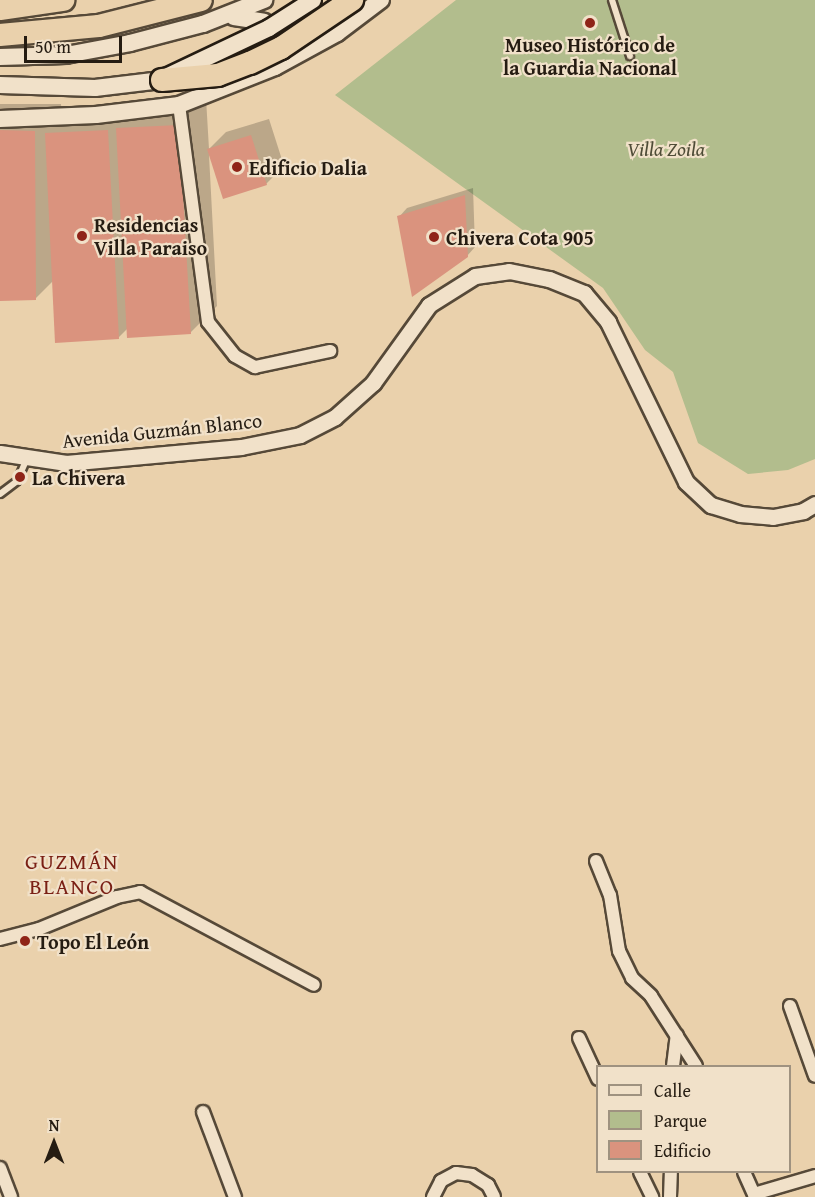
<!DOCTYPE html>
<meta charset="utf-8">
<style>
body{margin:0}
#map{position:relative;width:815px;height:1197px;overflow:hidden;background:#ead1ac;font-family:"Gentium Book Plus",serif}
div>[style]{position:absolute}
.green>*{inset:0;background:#b2bd8d}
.shadow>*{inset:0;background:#0003}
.building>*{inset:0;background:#da937e}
.roads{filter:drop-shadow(2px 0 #564938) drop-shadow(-2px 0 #564938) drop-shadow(0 2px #564938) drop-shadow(0 -2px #564938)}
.service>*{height:6px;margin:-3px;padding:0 3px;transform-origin:3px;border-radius:3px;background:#f1e1c9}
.minor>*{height:12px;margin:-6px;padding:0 6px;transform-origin:6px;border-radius:6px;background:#f1e1c9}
.tertiary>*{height:15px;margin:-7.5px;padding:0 7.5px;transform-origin:7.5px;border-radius:7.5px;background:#f1e1c9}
.secondary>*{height:16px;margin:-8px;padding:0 8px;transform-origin:8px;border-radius:8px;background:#f1e1c9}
.motorway>*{height:22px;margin:-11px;padding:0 11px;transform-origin:11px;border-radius:11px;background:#ead1ac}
.bridges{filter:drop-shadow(2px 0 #251c12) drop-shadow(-2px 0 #251c12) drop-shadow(0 2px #251c12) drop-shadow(0 -2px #251c12)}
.secondary-bridge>*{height:16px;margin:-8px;padding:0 8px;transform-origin:8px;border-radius:8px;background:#f1e1c9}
.motorway-bridge>*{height:22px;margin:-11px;padding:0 11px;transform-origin:11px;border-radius:11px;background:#ead1ac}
.dots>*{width:16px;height:16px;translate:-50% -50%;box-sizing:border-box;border:3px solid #f1e1c9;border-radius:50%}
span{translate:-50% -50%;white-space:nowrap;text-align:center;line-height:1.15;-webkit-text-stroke:4.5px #f1e1c9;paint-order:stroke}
.poi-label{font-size:20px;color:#251c12;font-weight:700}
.left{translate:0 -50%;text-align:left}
.park-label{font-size:20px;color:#4f4c37;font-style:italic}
.street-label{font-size:20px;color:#251c12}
.quarter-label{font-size:22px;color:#7a1f14;letter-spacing:1.5px}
.legend{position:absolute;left:596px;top:1065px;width:195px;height:108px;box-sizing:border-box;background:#f1e1c9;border:2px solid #9f9280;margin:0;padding:8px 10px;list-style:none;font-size:18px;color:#251c12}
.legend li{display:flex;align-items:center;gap:12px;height:30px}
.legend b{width:30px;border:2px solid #9f9280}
.north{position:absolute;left:24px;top:1113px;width:60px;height:60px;-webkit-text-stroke:4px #f1e1c9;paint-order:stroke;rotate:0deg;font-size:16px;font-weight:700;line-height:24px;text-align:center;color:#251c12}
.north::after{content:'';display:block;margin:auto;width:21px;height:27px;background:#251c12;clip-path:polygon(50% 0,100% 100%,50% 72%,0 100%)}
.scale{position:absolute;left:24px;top:36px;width:98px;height:27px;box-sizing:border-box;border:3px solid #251c12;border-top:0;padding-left:8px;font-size:18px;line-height:21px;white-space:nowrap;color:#251c12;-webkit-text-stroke:4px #f1e1c9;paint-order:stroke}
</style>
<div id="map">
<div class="green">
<div style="clip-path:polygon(456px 0,815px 0,815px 459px,788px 470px,748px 474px,698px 443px,673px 372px,645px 350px,603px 288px,335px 95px)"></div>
</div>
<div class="shadow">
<div style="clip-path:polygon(206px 98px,209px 149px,226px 132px,269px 119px,284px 166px,266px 184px,209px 155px,217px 306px,190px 333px,128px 328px,118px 338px,54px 280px,36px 298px,0 300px,0 104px,61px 104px,62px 118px,73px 106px)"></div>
<div style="clip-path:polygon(473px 188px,475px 247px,467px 256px,399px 217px,407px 208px)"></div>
</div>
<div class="building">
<div style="clip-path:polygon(179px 125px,191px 334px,127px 338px,116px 128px)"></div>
<div style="clip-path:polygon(0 130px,35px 131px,36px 300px,0 301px)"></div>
<div style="clip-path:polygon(108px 130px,119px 339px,55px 343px,45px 133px)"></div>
<div style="clip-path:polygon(251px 135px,267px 185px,223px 199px,207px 149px)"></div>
<div style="clip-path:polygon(465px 195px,468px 257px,412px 297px,397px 216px)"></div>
</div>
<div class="roads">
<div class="service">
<div style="left:612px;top:0;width:59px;rotate:72.2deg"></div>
<div style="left:0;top:494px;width:21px;rotate:-37deg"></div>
<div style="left:17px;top:481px;width:24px;rotate:-66deg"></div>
</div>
<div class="minor">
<div style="left:179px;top:105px;width:219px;rotate:82.4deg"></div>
<div style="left:208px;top:322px;width:43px;rotate:51.5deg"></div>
<div style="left:235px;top:356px;width:23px;rotate:29deg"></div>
<div style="left:255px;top:367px;width:77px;rotate:-12deg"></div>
<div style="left:596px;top:861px;width:37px;rotate:68deg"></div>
<div style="left:610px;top:895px;width:57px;rotate:80.9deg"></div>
<div style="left:619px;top:951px;width:30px;rotate:64deg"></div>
<div style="left:632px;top:978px;width:26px;rotate:43deg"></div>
<div style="left:651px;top:996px;width:83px;rotate:57.3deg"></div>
<div style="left:0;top:939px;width:40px;rotate:-14.4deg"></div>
<div style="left:39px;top:929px;width:84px;rotate:-22.3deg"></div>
<div style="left:117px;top:897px;width:24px;rotate:-12deg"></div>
<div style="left:140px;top:892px;width:197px;rotate:28.1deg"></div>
<div style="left:790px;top:1006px;width:74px;rotate:70.3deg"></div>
<div style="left:579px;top:1038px;width:45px;rotate:65.1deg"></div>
<div style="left:673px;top:1066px;width:31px;rotate:-83deg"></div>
<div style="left:203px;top:1112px;width:91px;rotate:69.4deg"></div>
<div style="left:0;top:1168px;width:31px;rotate:69deg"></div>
<div style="left:640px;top:1172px;width:28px;rotate:64deg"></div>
<div style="left:744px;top:1172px;width:27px;rotate:66deg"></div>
<div style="left:754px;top:1194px;width:64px;rotate:-16.4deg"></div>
<div style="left:433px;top:1197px;width:18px;rotate:-63deg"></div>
<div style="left:441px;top:1181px;width:17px;rotate:-28deg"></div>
<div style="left:456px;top:1173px;width:16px;rotate:7deg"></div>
<div style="left:472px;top:1175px;width:19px;rotate:32deg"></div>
<div style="left:488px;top:1185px;width:13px;rotate:63deg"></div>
<div style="left:670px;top:1197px;width:25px;rotate:-88deg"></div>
</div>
<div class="tertiary">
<div style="left:0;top:453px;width:67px;rotate:8.6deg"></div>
<div style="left:66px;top:463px;width:176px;rotate:-5.2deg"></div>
<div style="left:241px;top:447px;width:60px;rotate:-11.5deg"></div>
<div style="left:300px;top:435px;width:39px;rotate:-27deg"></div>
<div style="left:335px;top:417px;width:51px;rotate:-41.8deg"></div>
<div style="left:373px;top:383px;width:96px;rotate:-54.3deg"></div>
<div style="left:429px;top:305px;width:54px;rotate:-32.2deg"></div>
<div style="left:475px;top:276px;width:34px;rotate:-8deg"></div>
<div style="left:509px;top:271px;width:41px;rotate:11.3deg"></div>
<div style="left:549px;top:279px;width:38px;rotate:22deg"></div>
<div style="left:584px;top:293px;width:38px;rotate:50deg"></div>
<div style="left:608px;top:322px;width:178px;rotate:64deg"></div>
<div style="left:686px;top:482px;width:34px;rotate:43deg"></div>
<div style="left:711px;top:505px;width:30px;rotate:17deg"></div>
<div style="left:740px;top:514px;width:33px;rotate:5deg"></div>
<div style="left:773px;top:517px;width:31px;rotate:-11deg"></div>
<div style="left:803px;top:511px;width:14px;rotate:-30deg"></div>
</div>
<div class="secondary">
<div style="left:234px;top:17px;width:30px;rotate:9deg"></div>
<div style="left:264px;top:22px;width:14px;rotate:56deg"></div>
<div style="left:272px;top:34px;width:12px;rotate:81deg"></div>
<div style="left:274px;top:46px;width:16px;rotate:112deg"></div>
<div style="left:0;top:57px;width:66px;rotate:-1.7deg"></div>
<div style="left:66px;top:55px;width:65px;rotate:-10.6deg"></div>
<div style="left:130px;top:43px;width:75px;rotate:-14.6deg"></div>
<div style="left:203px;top:24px;width:66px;rotate:-21.5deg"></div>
<div style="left:0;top:85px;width:95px;rotate:1.8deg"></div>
<div style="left:95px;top:88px;width:67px;rotate:-6.8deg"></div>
<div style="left:0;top:119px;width:96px;rotate:-2.4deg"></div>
<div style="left:96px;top:115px;width:84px;rotate:-6.9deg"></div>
<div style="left:179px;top:105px;width:103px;rotate:-21.6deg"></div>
<div style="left:275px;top:67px;width:71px;rotate:-28.7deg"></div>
<div style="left:337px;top:33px;width:55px;rotate:-36.9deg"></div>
</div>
<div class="motorway">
<div style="left:0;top:9px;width:64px;rotate:-8.1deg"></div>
<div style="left:0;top:35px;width:99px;rotate:-5.2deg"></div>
<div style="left:99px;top:26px;width:105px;rotate:-14.3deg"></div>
</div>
</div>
<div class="bridges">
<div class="secondary-bridge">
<div style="left:168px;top:76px;width:112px;rotate:-25.4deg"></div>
<div style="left:269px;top:28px;width:52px;rotate:-32.5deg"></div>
</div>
<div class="motorway-bridge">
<div style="left:162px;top:80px;width:56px;rotate:-5.1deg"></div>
<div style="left:218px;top:75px;width:34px;rotate:-21deg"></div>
<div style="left:250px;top:63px;width:34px;rotate:-26deg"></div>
<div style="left:281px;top:48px;width:86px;rotate:-34.1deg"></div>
</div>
</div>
<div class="dots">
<div style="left:590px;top:23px;background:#8f2418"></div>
<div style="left:237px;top:167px;background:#8f2418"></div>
<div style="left:82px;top:236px;background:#8f2418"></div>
<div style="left:434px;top:237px;background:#8f2418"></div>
<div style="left:20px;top:477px;background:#8f2418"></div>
<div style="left:25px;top:941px;background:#8f2418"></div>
</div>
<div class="poi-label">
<span style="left:590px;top:56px">Museo Histórico de<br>la Guardia Nacional</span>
<span class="left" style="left:249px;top:167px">Edificio Dalia</span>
<span class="left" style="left:94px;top:236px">Residencias<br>Villa Paraiso</span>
<span class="left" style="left:446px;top:237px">Chivera Cota 905</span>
<span class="left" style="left:32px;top:477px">La Chivera</span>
<span class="left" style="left:37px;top:941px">Topo El León</span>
</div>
<div class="park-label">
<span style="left:666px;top:148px">Villa Zoila</span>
</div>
<div class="street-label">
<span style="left:162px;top:430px;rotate:-6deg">Avenida Guzmán Blanco</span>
</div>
<div class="quarter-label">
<span style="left:72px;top:874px">GUZMÁN<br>BLANCO</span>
</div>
<ul class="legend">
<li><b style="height:8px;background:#f1e1c9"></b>Calle</li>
<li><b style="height:16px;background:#b2bd8d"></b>Parque</li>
<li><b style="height:16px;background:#da937e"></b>Edificio</li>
</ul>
<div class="north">N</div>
<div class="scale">50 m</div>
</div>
